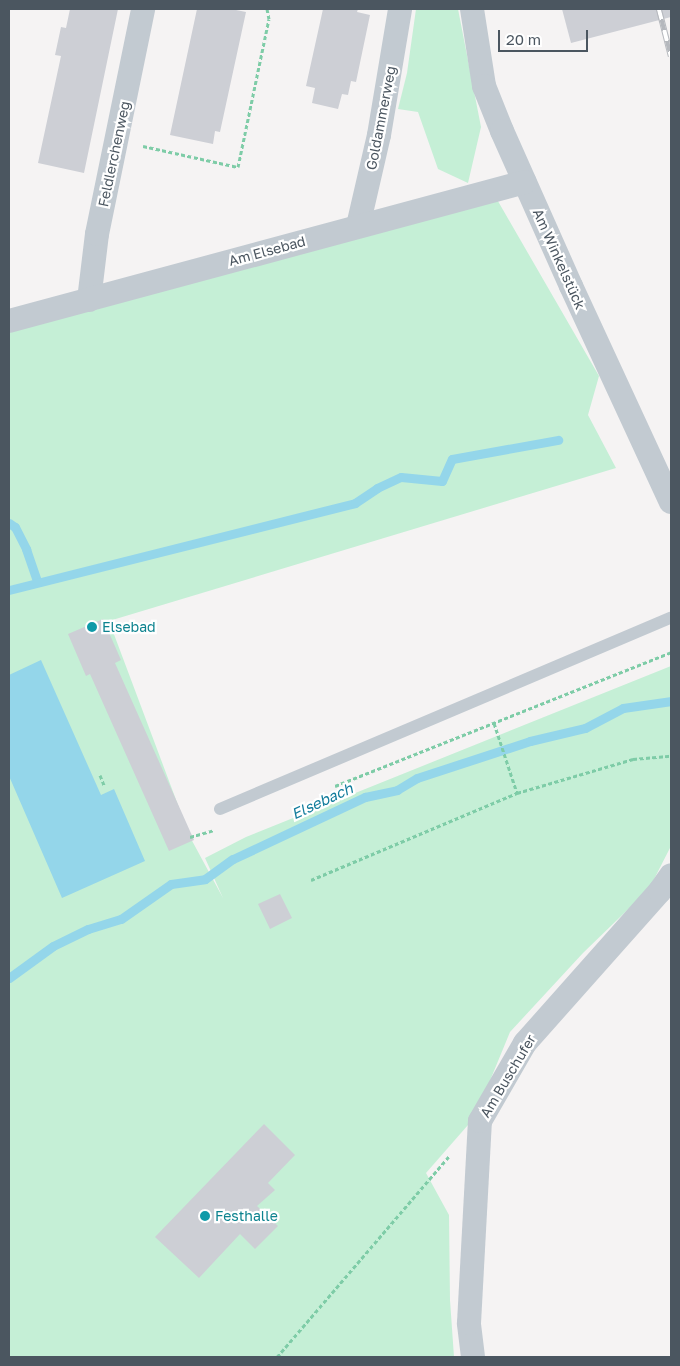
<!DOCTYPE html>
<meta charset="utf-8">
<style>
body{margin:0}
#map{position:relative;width:680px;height:1366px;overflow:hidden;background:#f5f3f3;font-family:"Golos Text",sans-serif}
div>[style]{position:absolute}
.green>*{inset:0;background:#c5efd6}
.water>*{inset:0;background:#94d6ea}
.stream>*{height:9px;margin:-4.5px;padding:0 4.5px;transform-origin:4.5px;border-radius:4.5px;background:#94d6ea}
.building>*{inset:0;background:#cdcfd5}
.path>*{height:3px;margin-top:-1.5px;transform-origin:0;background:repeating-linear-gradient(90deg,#7ecca7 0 4px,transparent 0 6.5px)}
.lane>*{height:12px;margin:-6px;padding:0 6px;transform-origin:6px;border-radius:6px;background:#c2cad1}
.street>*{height:24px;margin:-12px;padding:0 12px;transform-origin:12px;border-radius:12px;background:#c2cad1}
.rail>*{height:5.5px;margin-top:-2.75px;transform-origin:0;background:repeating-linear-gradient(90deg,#fff 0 11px,#b5b8bd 0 22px);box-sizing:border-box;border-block:1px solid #b5b8bd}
.dots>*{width:14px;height:14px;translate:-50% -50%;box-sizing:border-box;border:2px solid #fff;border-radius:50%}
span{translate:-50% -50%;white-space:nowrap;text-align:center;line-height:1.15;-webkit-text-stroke:4.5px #fff;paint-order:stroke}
.street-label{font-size:14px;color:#4b5660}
.culture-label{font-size:14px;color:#0d838f}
.left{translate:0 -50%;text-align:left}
.water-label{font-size:15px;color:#127c9c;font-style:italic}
.frame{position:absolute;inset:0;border:10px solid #4b5660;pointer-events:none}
.scale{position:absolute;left:498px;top:30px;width:90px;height:22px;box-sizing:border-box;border:2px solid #4b5660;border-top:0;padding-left:6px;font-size:15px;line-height:18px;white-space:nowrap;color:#4b5660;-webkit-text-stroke:4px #fff;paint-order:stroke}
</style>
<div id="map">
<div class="green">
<div style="clip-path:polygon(416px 9px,458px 9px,481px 127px,468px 183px,438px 169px,418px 112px,398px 109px,407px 73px)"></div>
<div style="clip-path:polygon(495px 196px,599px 376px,588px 415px,616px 468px,109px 621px,190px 837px,223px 898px,205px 858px,246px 837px,671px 666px,671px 846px,649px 889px,583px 953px,510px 1032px,475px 1117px,426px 1173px,449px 1215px,450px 1300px,454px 1357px,9px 1357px,9px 332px)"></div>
</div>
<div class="water">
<div style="clip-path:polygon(41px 660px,101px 795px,114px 789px,145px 861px,62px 898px,9px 776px,9px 675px)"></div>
</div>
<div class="stream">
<div style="left:9px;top:523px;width:7px;rotate:34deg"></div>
<div style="left:15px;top:527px;width:25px;rotate:63deg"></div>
<div style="left:26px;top:549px;width:34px;rotate:71deg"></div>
<div style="left:9px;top:590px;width:357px;rotate:-14.1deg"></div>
<div style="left:355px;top:503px;width:27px;rotate:-34deg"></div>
<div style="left:377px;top:488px;width:26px;rotate:-25deg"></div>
<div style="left:401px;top:477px;width:41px;rotate:5.6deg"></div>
<div style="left:442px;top:481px;width:24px;rotate:-66deg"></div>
<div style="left:452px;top:459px;width:108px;rotate:-10.2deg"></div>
<div style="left:9px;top:978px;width:54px;rotate:-36deg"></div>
<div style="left:53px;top:946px;width:39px;rotate:-26deg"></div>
<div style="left:88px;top:929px;width:34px;rotate:-17deg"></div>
<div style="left:121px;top:919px;width:61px;rotate:-35deg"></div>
<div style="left:171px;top:884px;width:34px;rotate:-8deg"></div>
<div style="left:205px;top:879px;width:34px;rotate:-36deg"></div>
<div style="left:233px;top:859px;width:146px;rotate:-25.2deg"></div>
<div style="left:365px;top:797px;width:33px;rotate:-12deg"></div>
<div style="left:397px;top:790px;width:23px;rotate:-31deg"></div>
<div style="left:417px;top:778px;width:119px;rotate:-18.1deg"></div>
<div style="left:530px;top:741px;width:57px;rotate:-13.3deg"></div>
<div style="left:585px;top:728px;width:43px;rotate:-27.8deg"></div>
<div style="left:623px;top:708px;width:49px;rotate:-8.3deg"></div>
</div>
<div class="building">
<div style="clip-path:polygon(70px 9px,118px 9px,84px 173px,38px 163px,61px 56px,55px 55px,61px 27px,66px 28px)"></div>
<div style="clip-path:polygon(197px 9px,231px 9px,246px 12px,220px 132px,215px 131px,213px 144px,170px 135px)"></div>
<div style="clip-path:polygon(323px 9px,358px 9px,357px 12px,370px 15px,356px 82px,351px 81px,348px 95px,342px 94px,338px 109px,312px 103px,315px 88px,306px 86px)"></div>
<div style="clip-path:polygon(562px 9px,670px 9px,671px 17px,571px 43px)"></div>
<div style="clip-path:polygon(103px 619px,121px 660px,115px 663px,194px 840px,169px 851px,90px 674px,86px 676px,68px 634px)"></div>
<div style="clip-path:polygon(280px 894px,292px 918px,270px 929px,258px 904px)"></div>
<div style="clip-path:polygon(264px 1124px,295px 1155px,268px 1183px,275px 1190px,257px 1206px,278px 1226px,255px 1249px,240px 1234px,199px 1278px,155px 1237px)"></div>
</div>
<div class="path">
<div style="left:143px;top:146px;width:97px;rotate:12.5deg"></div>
<div style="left:238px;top:167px;width:151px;rotate:-78.2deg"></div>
<div style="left:269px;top:19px;width:10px;rotate:-101deg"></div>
<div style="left:494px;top:723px;width:74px;rotate:71.8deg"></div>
<div style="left:100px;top:775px;width:11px;rotate:68deg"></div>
<div style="left:335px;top:786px;width:362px;rotate:-21.7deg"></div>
<div style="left:190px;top:837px;width:25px;rotate:-16deg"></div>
<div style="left:311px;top:880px;width:224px;rotate:-22.9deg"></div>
<div style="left:517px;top:793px;width:121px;rotate:-16.3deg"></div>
<div style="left:633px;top:759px;width:38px;rotate:-5deg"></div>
<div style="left:277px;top:1357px;width:266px;rotate:-49.4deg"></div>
</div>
<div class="lane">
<div style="left:220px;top:809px;width:490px;rotate:-23deg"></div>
</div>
<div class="street">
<div style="left:472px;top:9px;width:78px;rotate:81.1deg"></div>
<div style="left:484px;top:86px;width:48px;rotate:68.2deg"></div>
<div style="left:502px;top:131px;width:170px;rotate:66deg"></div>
<div style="left:571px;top:286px;width:238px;rotate:65.2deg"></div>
<div style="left:358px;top:226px;width:93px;rotate:-77deg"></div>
<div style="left:379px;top:135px;width:128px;rotate:-80.5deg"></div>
<div style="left:89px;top:300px;width:66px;rotate:-83.1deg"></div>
<div style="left:97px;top:234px;width:230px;rotate:-78.4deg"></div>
<div style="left:9px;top:321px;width:534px;rotate:-15.08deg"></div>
<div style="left:473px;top:1357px;width:34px;rotate:-97deg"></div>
<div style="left:469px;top:1323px;width:202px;rotate:-86.9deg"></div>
<div style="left:480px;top:1121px;width:90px;rotate:-60deg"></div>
<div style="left:525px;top:1043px;width:203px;rotate:-48.4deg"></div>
<div style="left:660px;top:891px;width:19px;rotate:-55deg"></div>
</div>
<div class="rail">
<div style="left:659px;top:9px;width:49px;rotate:75.7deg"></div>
</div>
<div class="dots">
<div style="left:92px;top:627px;background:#0f9aa8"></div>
<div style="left:205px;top:1216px;background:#0f9aa8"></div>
</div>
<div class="street-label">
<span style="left:381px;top:118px;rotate:-79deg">Goldammerweg</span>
<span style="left:114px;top:154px;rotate:-78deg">Feldlerchenweg</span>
<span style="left:267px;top:251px;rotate:-15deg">Am Elsebad</span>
<span style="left:559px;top:259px;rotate:66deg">Am Winkelstück</span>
<span style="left:508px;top:1076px;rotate:-59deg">Am Buschufer</span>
</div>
<div class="culture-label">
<span class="left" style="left:102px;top:627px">Elsebad</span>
<span class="left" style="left:215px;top:1216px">Festhalle</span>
</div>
<div class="water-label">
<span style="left:322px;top:801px;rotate:-25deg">Elsebach</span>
</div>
<div class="frame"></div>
<div class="scale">20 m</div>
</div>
